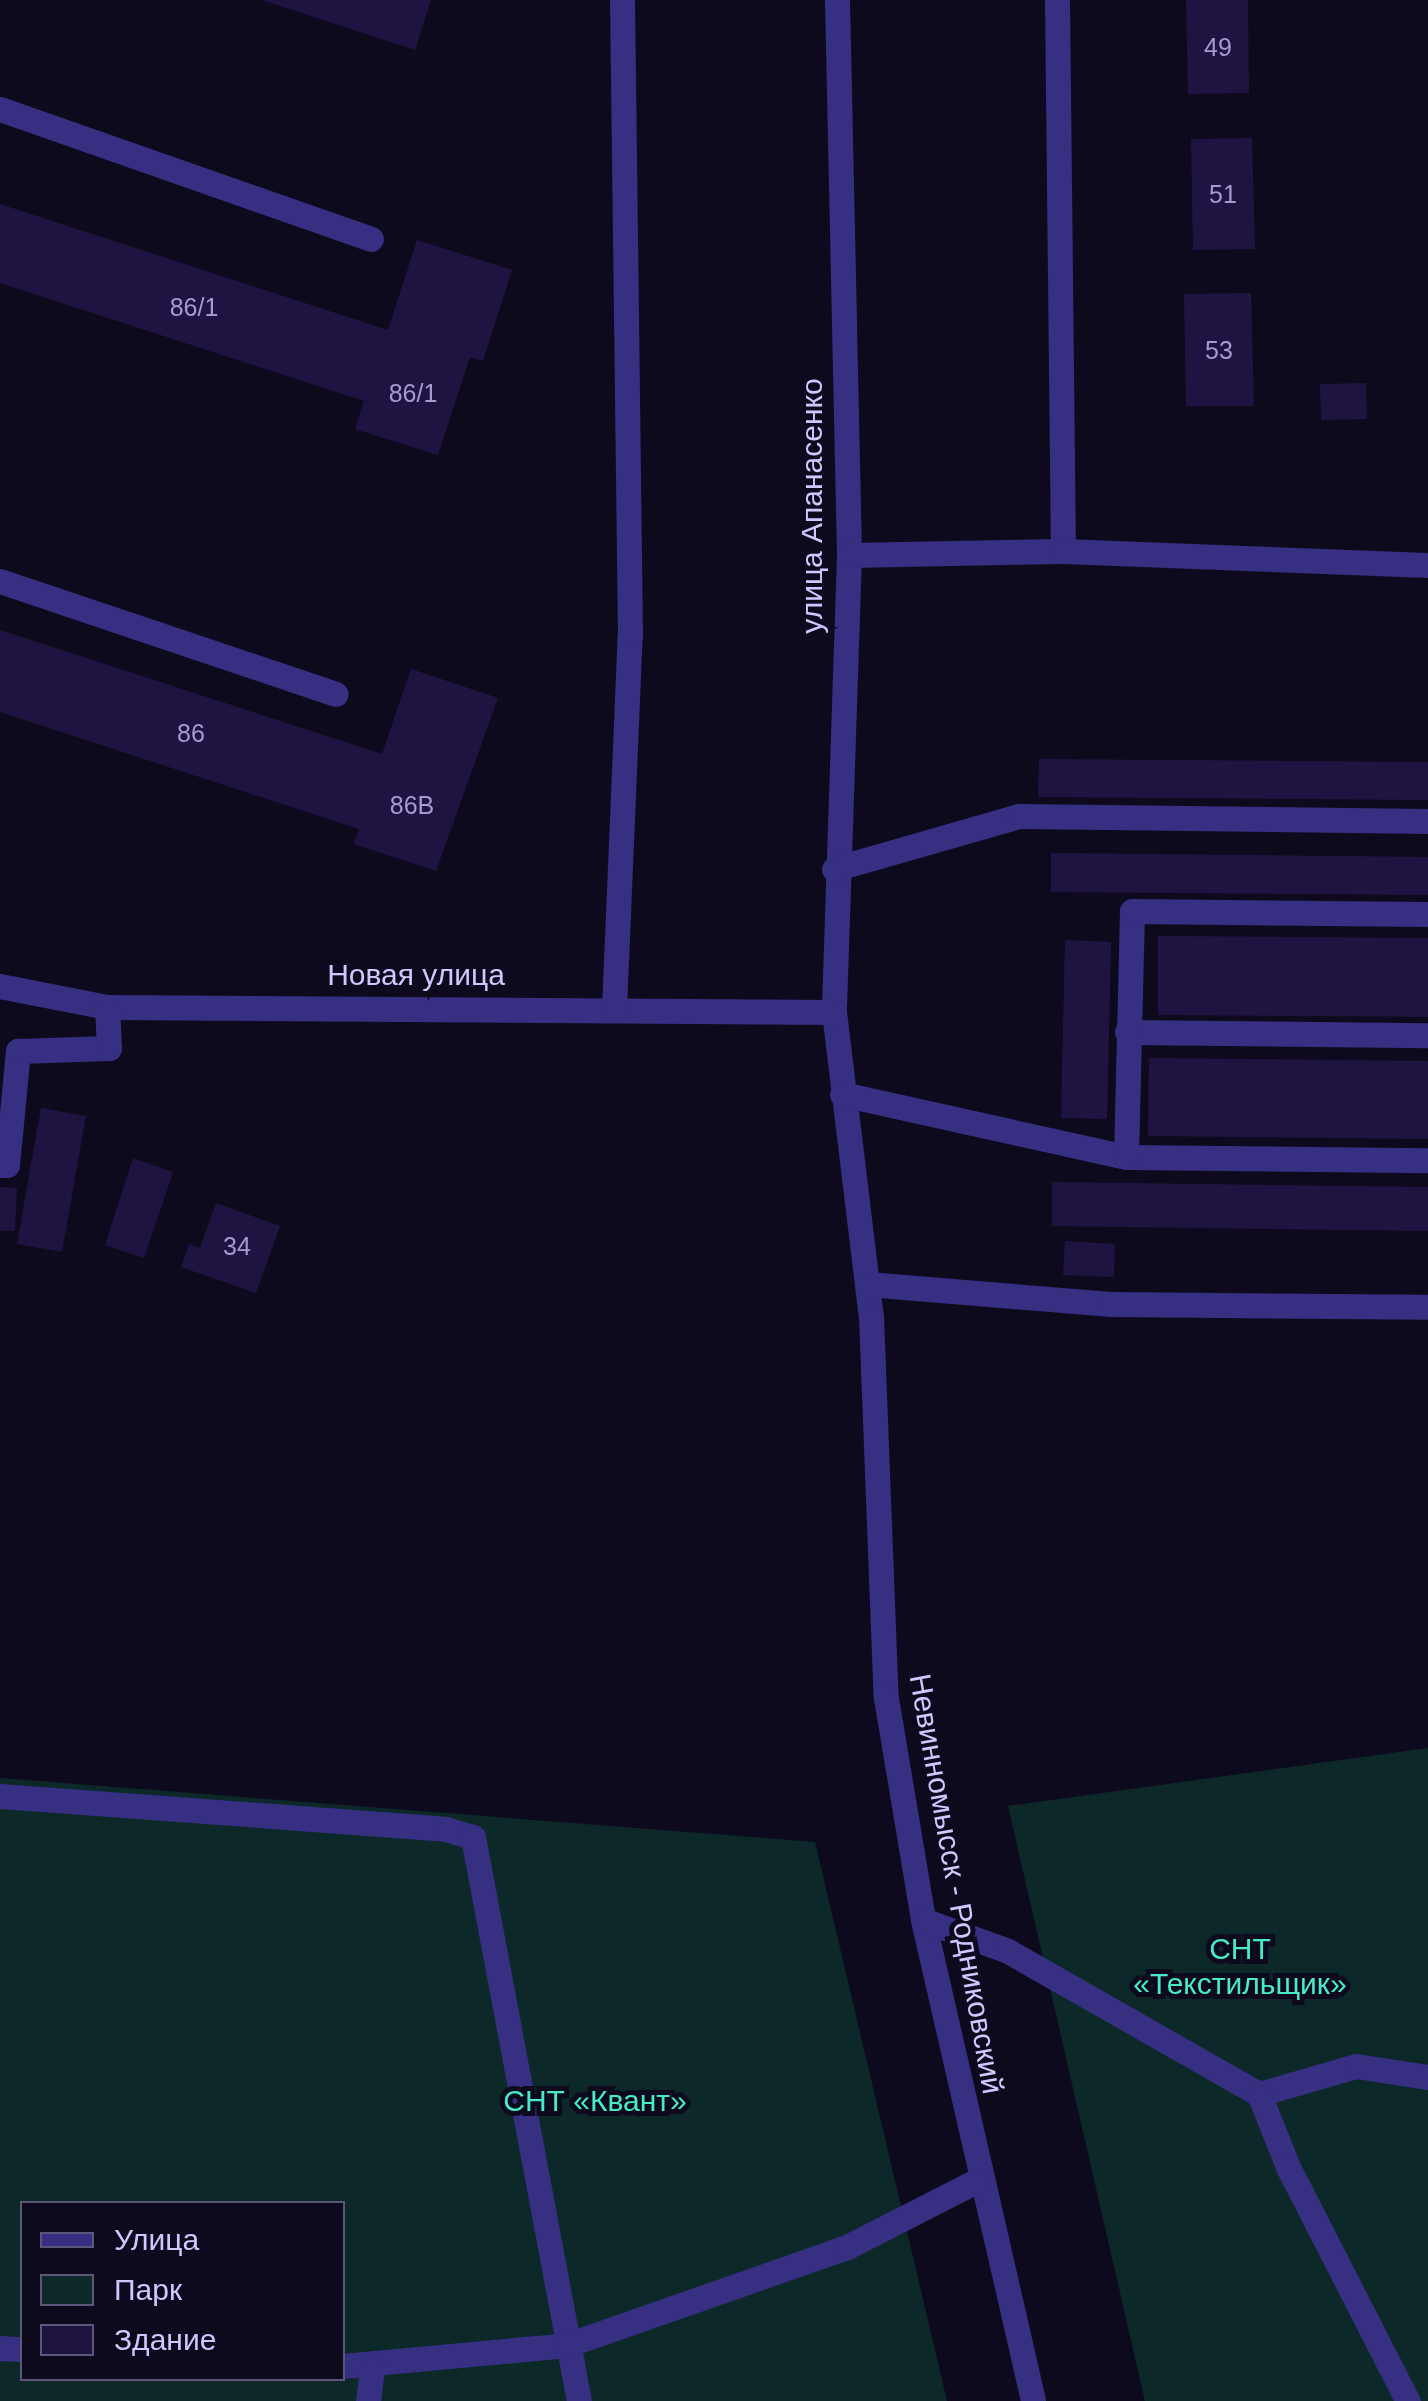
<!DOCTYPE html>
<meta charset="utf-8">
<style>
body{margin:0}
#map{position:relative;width:1428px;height:2401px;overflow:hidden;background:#0e0a1e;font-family:Helvetica,sans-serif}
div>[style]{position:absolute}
.green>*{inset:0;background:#0c2829}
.building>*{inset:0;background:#1f1441}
.minor>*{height:25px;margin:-12.5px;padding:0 12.5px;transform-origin:12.5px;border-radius:12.5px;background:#362f82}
span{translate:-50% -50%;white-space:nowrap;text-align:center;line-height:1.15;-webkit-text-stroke:10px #0e0a1e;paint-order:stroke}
.number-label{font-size:25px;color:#a49ad0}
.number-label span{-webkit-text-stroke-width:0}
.street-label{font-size:30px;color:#d0c7ff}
.park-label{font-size:30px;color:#47ebca}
.legend{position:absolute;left:20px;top:2201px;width:325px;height:180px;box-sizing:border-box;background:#0e0a1e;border:2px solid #5c5678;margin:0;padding:12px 18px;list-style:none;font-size:30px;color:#d0c7ff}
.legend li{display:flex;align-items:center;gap:20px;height:50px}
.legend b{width:50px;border:2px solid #5c5678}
</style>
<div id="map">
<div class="green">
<div style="clip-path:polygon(1428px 1748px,1428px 2401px,1145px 2401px,1008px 1806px)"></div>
<div style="clip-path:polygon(evenodd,0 1778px,815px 1842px,947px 2401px,0 2401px,0 1778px,22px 2204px,342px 2204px,342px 2378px,22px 2378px,22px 2204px)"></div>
</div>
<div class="building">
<div style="clip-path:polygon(262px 0,431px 0,415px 50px)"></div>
<div style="clip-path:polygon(1186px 0,1248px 0,1249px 93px,1188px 94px)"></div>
<div style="clip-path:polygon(1252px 138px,1255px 249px,1193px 250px,1191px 139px)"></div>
<div style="clip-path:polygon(0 204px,388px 330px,417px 240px,512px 270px,483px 361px,470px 357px,438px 455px,355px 429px,364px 401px,0 283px)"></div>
<div style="clip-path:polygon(1251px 293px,1254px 406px,1186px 406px,1184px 294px)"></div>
<div style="clip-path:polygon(1366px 383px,1367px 419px,1321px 420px,1320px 384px)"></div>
<div style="clip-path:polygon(0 630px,382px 754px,411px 669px,498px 698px,436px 871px,354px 844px,359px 829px,0 712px)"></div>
<div style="clip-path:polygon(1039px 759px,1428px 762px,1428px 800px,1038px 797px)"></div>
<div style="clip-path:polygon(1051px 853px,1428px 857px,1428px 895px,1051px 892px)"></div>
<div style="clip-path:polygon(1158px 936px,1428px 938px,1428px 1017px,1158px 1015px)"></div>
<div style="clip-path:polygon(1065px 940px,1111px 942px,1107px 1119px,1061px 1118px)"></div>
<div style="clip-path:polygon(1149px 1058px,1428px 1061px,1428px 1139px,1148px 1136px)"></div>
<div style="clip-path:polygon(41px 1108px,86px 1116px,62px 1252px,17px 1244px)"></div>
<div style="clip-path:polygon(133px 1158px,173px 1172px,144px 1258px,105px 1245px)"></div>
<div style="clip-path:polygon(1052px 1182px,1428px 1187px,1428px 1231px,1052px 1226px)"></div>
<div style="clip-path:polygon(0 1187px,17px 1188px,15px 1231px,0 1231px)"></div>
<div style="clip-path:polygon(216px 1203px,280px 1226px,256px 1293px,181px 1267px,189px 1244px,200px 1248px)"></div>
<div style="clip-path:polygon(1065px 1241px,1115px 1244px,1114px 1277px,1063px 1275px)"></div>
</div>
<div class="minor">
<div style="left:837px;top:0;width:555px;rotate:88.76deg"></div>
<div style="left:849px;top:555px;width:457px;rotate:91.9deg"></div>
<div style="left:834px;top:1012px;width:306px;rotate:83.1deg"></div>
<div style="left:871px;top:1316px;width:382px;rotate:87.8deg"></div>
<div style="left:886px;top:1698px;width:225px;rotate:80.5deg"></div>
<div style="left:923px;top:1920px;width:493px;rotate:77.1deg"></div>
<div style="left:1057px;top:0;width:551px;rotate:89.38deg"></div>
<div style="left:0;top:109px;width:393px;rotate:19.3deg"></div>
<div style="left:849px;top:555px;width:214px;rotate:-1.1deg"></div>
<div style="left:1063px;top:551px;width:365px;rotate:2.2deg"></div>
<div style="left:0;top:581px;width:354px;rotate:18.6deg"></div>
<div style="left:834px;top:869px;width:192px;rotate:-16deg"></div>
<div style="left:1019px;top:816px;width:409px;rotate:0.7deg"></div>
<div style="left:0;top:986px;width:109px;rotate:11.1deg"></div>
<div style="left:107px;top:1007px;width:727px;rotate:0.39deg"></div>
<div style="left:614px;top:1009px;width:374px;rotate:-87.6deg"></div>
<div style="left:630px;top:635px;width:635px;rotate:-90.72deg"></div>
<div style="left:1127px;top:1032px;width:301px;rotate:0.6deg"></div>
<div style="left:842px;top:1094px;width:291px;rotate:12.5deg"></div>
<div style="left:1126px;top:1157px;width:302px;rotate:0.6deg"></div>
<div style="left:1126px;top:1157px;width:246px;rotate:-88.6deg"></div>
<div style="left:1132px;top:911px;width:296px;rotate:0.6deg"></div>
<div style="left:0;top:1165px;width:7px"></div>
<div style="left:7px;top:1165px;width:115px;rotate:-84.5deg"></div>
<div style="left:18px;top:1051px;width:91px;rotate:-1.9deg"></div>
<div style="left:109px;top:1048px;width:41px;rotate:-92.8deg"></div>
<div style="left:867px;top:1284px;width:245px;rotate:4.7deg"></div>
<div style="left:1111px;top:1304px;width:317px;rotate:0.5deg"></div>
<div style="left:0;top:1796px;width:446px;rotate:4.2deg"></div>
<div style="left:445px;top:1829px;width:29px;rotate:16deg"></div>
<div style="left:473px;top:1837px;width:574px;rotate:79.36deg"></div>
<div style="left:923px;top:1920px;width:90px;rotate:20deg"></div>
<div style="left:1008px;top:1951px;width:289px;rotate:29.7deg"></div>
<div style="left:1259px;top:2094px;width:101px;rotate:-16.1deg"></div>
<div style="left:1356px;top:2066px;width:73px;rotate:8.7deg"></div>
<div style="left:1259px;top:2094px;width:79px;rotate:68.3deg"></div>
<div style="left:1288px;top:2167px;width:263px;rotate:62.9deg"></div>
<div style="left:0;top:2348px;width:22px;rotate:3deg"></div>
<div style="left:342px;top:2366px;width:226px;rotate:-5.3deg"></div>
<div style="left:567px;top:2345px;width:297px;rotate:-19.3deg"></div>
<div style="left:847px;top:2247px;width:147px;rotate:-27.1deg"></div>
<div style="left:368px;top:2401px;width:33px;rotate:-83deg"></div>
</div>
<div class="number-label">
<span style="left:1218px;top:47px">49</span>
<span style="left:1223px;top:194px">51</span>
<span style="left:194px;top:307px">86/1</span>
<span style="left:1219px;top:350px">53</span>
<span style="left:413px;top:393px">86/1</span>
<span style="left:191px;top:733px">86</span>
<span style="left:412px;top:805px">86В</span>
<span style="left:237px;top:1246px">34</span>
</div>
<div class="street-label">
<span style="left:812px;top:506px;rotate:-90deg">улица Апанасенко</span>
<span style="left:416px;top:975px">Новая улица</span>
<span style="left:956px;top:1884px;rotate:80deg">Невинномысск - Родниковский</span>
</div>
<div class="park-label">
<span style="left:1240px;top:1966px">СНТ<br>«Текстильщик»</span>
<span style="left:595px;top:2101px">СНТ «Квант»</span>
</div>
<ul class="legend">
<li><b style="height:12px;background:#362f82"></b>Улица</li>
<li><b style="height:28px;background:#0c2829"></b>Парк</li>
<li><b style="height:28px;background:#1f1441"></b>Здание</li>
</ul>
</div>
